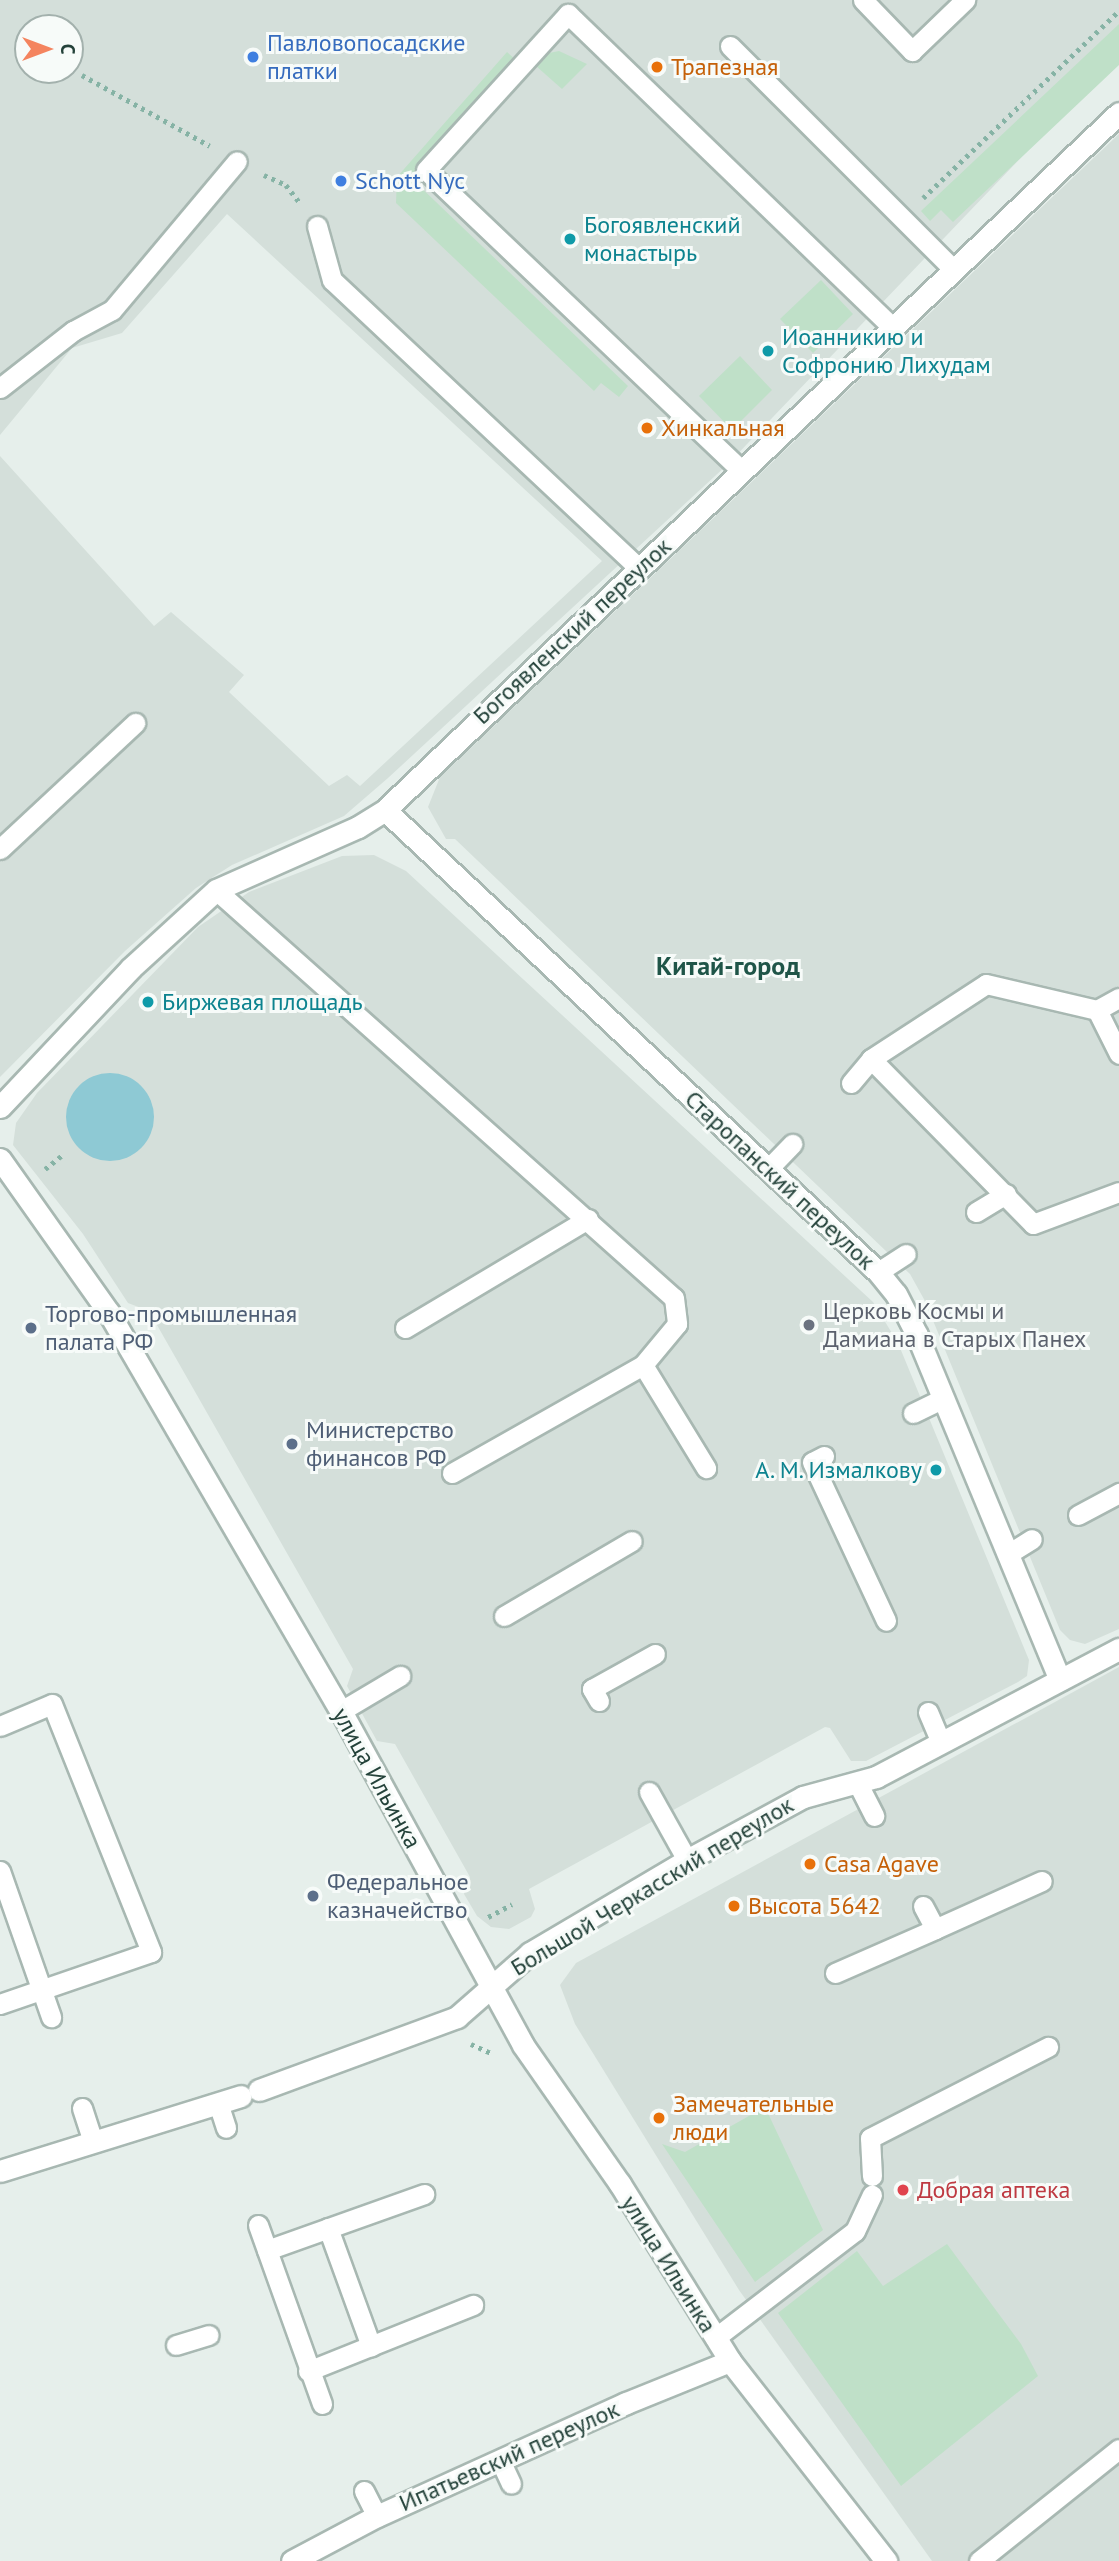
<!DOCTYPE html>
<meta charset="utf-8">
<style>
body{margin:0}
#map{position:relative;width:1119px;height:2561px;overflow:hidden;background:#e6efeb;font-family:"PT Sans",sans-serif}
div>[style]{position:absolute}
.built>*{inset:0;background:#d4dfda}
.green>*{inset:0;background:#bfe0c8}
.water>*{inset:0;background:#8ec9d4}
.round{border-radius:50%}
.path>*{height:4.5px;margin-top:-2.25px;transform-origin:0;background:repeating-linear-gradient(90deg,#86b3a5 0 3.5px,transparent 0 8.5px)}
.roads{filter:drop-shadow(2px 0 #a8b8b2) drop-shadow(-2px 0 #a8b8b2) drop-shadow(0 2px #a8b8b2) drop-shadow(0 -2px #a8b8b2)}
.lane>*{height:19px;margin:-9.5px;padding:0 9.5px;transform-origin:9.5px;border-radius:9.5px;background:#fff}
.street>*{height:21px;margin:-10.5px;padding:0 10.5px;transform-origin:10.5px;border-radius:10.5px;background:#fff}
.secondary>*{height:21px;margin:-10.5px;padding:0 10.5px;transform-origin:10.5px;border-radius:10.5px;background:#fff}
.dots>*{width:19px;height:19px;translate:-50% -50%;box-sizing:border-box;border:4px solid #f7fbf9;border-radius:50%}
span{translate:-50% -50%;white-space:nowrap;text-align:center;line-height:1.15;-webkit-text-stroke:6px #f7fbf9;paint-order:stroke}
.shop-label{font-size:24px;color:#366cbe}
.left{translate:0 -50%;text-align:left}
.food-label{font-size:24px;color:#c56008}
.culture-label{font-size:24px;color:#0d838f}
.right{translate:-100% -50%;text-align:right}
.street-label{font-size:24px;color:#24423a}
.worship-label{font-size:24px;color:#5b616d}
.service-label{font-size:24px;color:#4e5e75}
.health-label{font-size:24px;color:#be3a42}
.neighbourhood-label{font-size:26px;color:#1f5548;font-weight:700}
.north{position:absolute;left:14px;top:14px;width:70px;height:70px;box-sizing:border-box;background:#f7fbf9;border:2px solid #a3b1ad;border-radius:50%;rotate:90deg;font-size:19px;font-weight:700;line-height:28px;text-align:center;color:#24423a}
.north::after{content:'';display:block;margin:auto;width:24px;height:32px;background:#f4845f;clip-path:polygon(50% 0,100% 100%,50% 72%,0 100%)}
</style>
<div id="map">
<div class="built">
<div style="clip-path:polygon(evenodd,0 0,1119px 0,1119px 55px,728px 464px,388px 778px,344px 816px,232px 865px,196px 888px,125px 951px,0 1077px,0 456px,154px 626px,171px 612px,244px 675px,229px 692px,329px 786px,347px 775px,360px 786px,602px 561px,227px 214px,122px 333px,72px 348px,0 435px,0 0,28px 28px,70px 28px,70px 70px,28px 70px,28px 28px)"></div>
<div style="clip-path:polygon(1119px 134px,1119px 1629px,1085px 1644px,1070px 1640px,1060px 1630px,925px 1301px,910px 1274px,455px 839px,446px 839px,428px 807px,440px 777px)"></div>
<div style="clip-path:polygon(374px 855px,406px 871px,873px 1302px,898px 1343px,1029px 1660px,1027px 1676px,1018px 1682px,866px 1761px,851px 1761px,830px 1728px,825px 1727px,529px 1889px,535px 1909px,531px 1917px,509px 1929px,491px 1927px,477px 1916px,464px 1894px,470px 1877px,395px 1744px,377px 1741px,347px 1686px,353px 1669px,149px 1311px,128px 1303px,83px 1234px,13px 1145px,16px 1123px,37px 1093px,198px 927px,249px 892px,342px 856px)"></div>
<div style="clip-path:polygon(1119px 1667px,1119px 2561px,932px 2561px,739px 2290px,575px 2024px,560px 1985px,576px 1963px)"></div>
</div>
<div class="green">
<div style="clip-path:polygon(1119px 24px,1119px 65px,953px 222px,941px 210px,930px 221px,921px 211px)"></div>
<div style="clip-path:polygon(559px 51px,587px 64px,562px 89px,536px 66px,549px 53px)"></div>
<div style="clip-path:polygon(507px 52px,516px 60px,411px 178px,628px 386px,619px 397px,601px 383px,594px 391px,396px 203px,397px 177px)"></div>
<div style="clip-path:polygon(821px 280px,853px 314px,813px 353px,780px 319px)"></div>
<div style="clip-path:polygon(740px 356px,772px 390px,732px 430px,699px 396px)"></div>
<div style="clip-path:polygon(765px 2107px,823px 2230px,755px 2282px,662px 2144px,685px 2152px)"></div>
<div style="clip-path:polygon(947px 2244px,1021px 2344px,1038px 2376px,901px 2486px,778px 2313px,857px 2251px,883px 2286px)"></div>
</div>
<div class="water">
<div class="round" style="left:66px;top:1073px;width:88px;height:88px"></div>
</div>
<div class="path">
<div style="left:82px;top:75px;width:146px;rotate:29deg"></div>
<div style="left:264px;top:175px;width:24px;rotate:24deg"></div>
<div style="left:286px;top:185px;width:23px;rotate:52deg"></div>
<div style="left:923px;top:198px;width:271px;rotate:-43.7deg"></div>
<div style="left:45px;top:1169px;width:22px;rotate:-39deg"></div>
<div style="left:488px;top:1917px;width:27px;rotate:-28deg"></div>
<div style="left:471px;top:2044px;width:22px;rotate:24deg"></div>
</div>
<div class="roads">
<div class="lane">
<div style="left:863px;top:0;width:71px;rotate:46.1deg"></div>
<div style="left:912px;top:51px;width:74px;rotate:-43.9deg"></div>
<div style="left:730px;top:46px;width:317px;rotate:45deg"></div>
<div style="left:317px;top:226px;width:56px;rotate:74.5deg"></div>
<div style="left:332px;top:280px;width:421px;rotate:43.2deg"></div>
<div style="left:0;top:388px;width:93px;rotate:-38deg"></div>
<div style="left:73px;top:331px;width:44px;rotate:-28.3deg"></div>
<div style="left:112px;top:310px;width:194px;rotate:-50deg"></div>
<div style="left:742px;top:471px;width:436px;rotate:-136.4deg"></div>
<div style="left:426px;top:170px;width:211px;rotate:-47.7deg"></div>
<div style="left:568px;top:14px;width:452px;rotate:44deg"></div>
<div style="left:0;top:849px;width:185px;rotate:-43deg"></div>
<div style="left:216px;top:890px;width:613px;rotate:41.7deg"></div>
<div style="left:674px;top:1298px;width:26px;rotate:83deg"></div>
<div style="left:677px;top:1324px;width:53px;rotate:129.7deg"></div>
<div style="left:643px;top:1365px;width:121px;rotate:58.5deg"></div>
<div style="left:1097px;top:1010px;width:25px;rotate:-29deg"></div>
<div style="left:871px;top:1059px;width:231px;rotate:45.5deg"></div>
<div style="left:1033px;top:1224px;width:92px;rotate:-20.4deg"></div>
<div style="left:851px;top:1083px;width:31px;rotate:-50deg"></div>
<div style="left:871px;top:1059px;width:137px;rotate:-33.1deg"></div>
<div style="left:986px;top:984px;width:114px;rotate:13.2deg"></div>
<div style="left:1097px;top:1010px;width:49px;rotate:63.4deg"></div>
<div style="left:768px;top:1169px;width:35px;rotate:-46deg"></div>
<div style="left:976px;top:1212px;width:35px;rotate:-31deg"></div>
<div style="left:878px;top:1272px;width:33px;rotate:-33deg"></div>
<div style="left:405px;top:1328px;width:213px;rotate:-30.8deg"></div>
<div style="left:913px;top:1413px;width:34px;rotate:-26deg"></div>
<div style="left:824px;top:1456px;width:13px;rotate:153deg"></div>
<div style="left:812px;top:1462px;width:175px;rotate:65deg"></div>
<div style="left:452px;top:1473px;width:219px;rotate:-29.5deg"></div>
<div style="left:1078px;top:1515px;width:47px;rotate:-28.2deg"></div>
<div style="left:1008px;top:1554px;width:28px;rotate:-32deg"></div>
<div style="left:504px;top:1616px;width:148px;rotate:-30.4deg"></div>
<div style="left:599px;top:1701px;width:14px;rotate:-120deg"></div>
<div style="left:592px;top:1689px;width:72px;rotate:-29.1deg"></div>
<div style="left:341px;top:1711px;width:69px;rotate:-30.7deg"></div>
<div style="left:928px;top:1712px;width:33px;rotate:67deg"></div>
<div style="left:0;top:1726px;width:56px;rotate:-22.9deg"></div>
<div style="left:52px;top:1704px;width:267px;rotate:68.2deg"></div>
<div style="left:151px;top:1952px;width:160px;rotate:161deg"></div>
<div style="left:857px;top:1782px;width:38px;rotate:63deg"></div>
<div style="left:649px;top:1792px;width:78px;rotate:60.8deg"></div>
<div style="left:0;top:1871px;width:155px;rotate:70.7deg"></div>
<div style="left:923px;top:1906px;width:26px;rotate:62deg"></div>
<div style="left:935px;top:1929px;width:117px;rotate:-24.2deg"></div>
<div style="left:835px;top:1973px;width:109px;rotate:-23.7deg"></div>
<div style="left:218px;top:2103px;width:26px;rotate:72deg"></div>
<div style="left:82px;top:2108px;width:35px;rotate:72deg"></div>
<div style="left:872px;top:2176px;width:38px;rotate:-93deg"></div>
<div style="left:870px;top:2138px;width:200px;rotate:-27.1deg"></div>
<div style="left:258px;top:2225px;width:190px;rotate:70.3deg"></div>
<div style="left:328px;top:2228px;width:126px;rotate:70deg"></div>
<div style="left:267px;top:2250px;width:167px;rotate:-19.6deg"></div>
<div style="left:715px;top:2338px;width:176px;rotate:-37.4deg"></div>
<div style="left:855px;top:2231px;width:40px;rotate:-65deg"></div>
<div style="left:176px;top:2345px;width:34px;rotate:-17deg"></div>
<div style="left:308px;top:2371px;width:178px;rotate:-21.8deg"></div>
<div style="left:500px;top:2460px;width:26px;rotate:65deg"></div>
<div style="left:364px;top:2491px;width:28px;rotate:63deg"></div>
<div style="left:979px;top:2561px;width:179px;rotate:-38.7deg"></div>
</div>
<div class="street">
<div style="left:385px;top:810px;width:676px;rotate:43.14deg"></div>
<div style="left:878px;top:1272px;width:28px;rotate:51deg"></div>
<div style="left:896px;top:1294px;width:46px;rotate:62.9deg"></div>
<div style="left:917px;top:1335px;width:373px;rotate:67.5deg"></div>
<div style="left:0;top:1107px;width:191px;rotate:-46.7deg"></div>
<div style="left:131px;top:968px;width:115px;rotate:-42.5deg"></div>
<div style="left:216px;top:890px;width:155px;rotate:-23.9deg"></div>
<div style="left:358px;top:827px;width:32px;rotate:-32deg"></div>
<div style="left:385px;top:810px;width:1012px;rotate:-43.52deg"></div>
<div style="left:259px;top:2090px;width:211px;rotate:-20.2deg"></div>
<div style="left:457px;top:2017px;width:97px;rotate:-41.2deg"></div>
<div style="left:530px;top:1953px;width:182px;rotate:-30.6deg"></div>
<div style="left:687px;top:1860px;width:132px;rotate:-28.5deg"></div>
<div style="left:803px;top:1797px;width:76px;rotate:-15.3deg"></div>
<div style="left:876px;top:1777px;width:275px;rotate:-27.8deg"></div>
<div style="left:0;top:2171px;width:252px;rotate:-17.3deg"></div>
<div style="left:292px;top:2561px;width:96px;rotate:-27.9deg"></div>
<div style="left:377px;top:2516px;width:273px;rotate:-24.4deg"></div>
<div style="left:626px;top:2403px;width:112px;rotate:-22deg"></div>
</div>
<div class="secondary">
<div style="left:0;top:1159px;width:189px;rotate:54.7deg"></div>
<div style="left:109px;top:1313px;width:461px;rotate:59.8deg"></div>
<div style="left:341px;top:1711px;width:380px;rotate:61.4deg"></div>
<div style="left:523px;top:2045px;width:169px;rotate:55.1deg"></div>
<div style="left:620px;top:2184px;width:208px;rotate:58.1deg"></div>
<div style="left:730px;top:2361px;width:254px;rotate:52deg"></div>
</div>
</div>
<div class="dots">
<div style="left:253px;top:57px;background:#3f7fe0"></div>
<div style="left:657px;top:67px;background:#e8710a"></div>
<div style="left:341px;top:181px;background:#3f7fe0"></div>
<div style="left:570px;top:239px;background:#0f9aa8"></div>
<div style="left:768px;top:351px;background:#0f9aa8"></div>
<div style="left:647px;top:428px;background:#e8710a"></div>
<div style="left:148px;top:1002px;background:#0f9aa8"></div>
<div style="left:809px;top:1325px;background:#6b7280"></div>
<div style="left:31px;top:1328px;background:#5c6f8a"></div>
<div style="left:292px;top:1444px;background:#5c6f8a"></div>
<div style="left:936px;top:1470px;background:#0f9aa8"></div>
<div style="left:810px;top:1864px;background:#e8710a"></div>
<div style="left:313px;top:1896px;background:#5c6f8a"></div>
<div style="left:734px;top:1906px;background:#e8710a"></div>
<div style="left:659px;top:2118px;background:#e8710a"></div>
<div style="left:903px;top:2190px;background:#e0444e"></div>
</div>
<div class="shop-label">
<span class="left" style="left:267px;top:57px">Павловопосадские<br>платки</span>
<span class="left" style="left:355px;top:181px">Schott Nyc</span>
</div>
<div class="food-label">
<span class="left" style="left:671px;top:67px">Трапезная</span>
<span class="left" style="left:661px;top:428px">Хинкальная</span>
<span class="left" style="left:824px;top:1864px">Casa Agave</span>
<span class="left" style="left:748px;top:1906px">Высота 5642</span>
<span class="left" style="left:673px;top:2118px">Замечательные<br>люди</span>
</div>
<div class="culture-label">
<span class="left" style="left:584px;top:239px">Богоявленский<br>монастырь</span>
<span class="left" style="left:782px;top:351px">Иоанникию и<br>Софронию Лихудам</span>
<span class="left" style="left:162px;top:1002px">Биржевая площадь</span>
<span class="right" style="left:922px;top:1470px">А. М. Измалкову</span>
</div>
<div class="street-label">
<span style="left:572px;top:631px;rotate:-43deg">Богоявленский переулок</span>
<span style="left:780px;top:1180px;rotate:43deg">Старопанский переулок</span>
<span style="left:377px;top:1778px;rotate:61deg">улица Ильинка</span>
<span style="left:652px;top:1886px;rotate:-31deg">Большой Черкасский переулок</span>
<span style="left:669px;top:2264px;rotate:58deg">улица Ильинка</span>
<span style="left:509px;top:2456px;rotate:-24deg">Ипатьевский переулок</span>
</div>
<div class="worship-label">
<span class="left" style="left:823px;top:1325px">Церковь Космы и<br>Дамиана в Старых Панех</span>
</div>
<div class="service-label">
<span class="left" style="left:45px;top:1328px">Торгово-промышленная<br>палата РФ</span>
<span class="left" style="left:306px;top:1444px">Министерство<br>финансов РФ</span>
<span class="left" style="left:327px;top:1896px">Федеральное<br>казначейство</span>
</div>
<div class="health-label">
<span class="left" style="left:917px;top:2190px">Добрая аптека</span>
</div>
<div class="neighbourhood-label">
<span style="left:728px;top:966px">Китай-город</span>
</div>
<div class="north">С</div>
</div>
